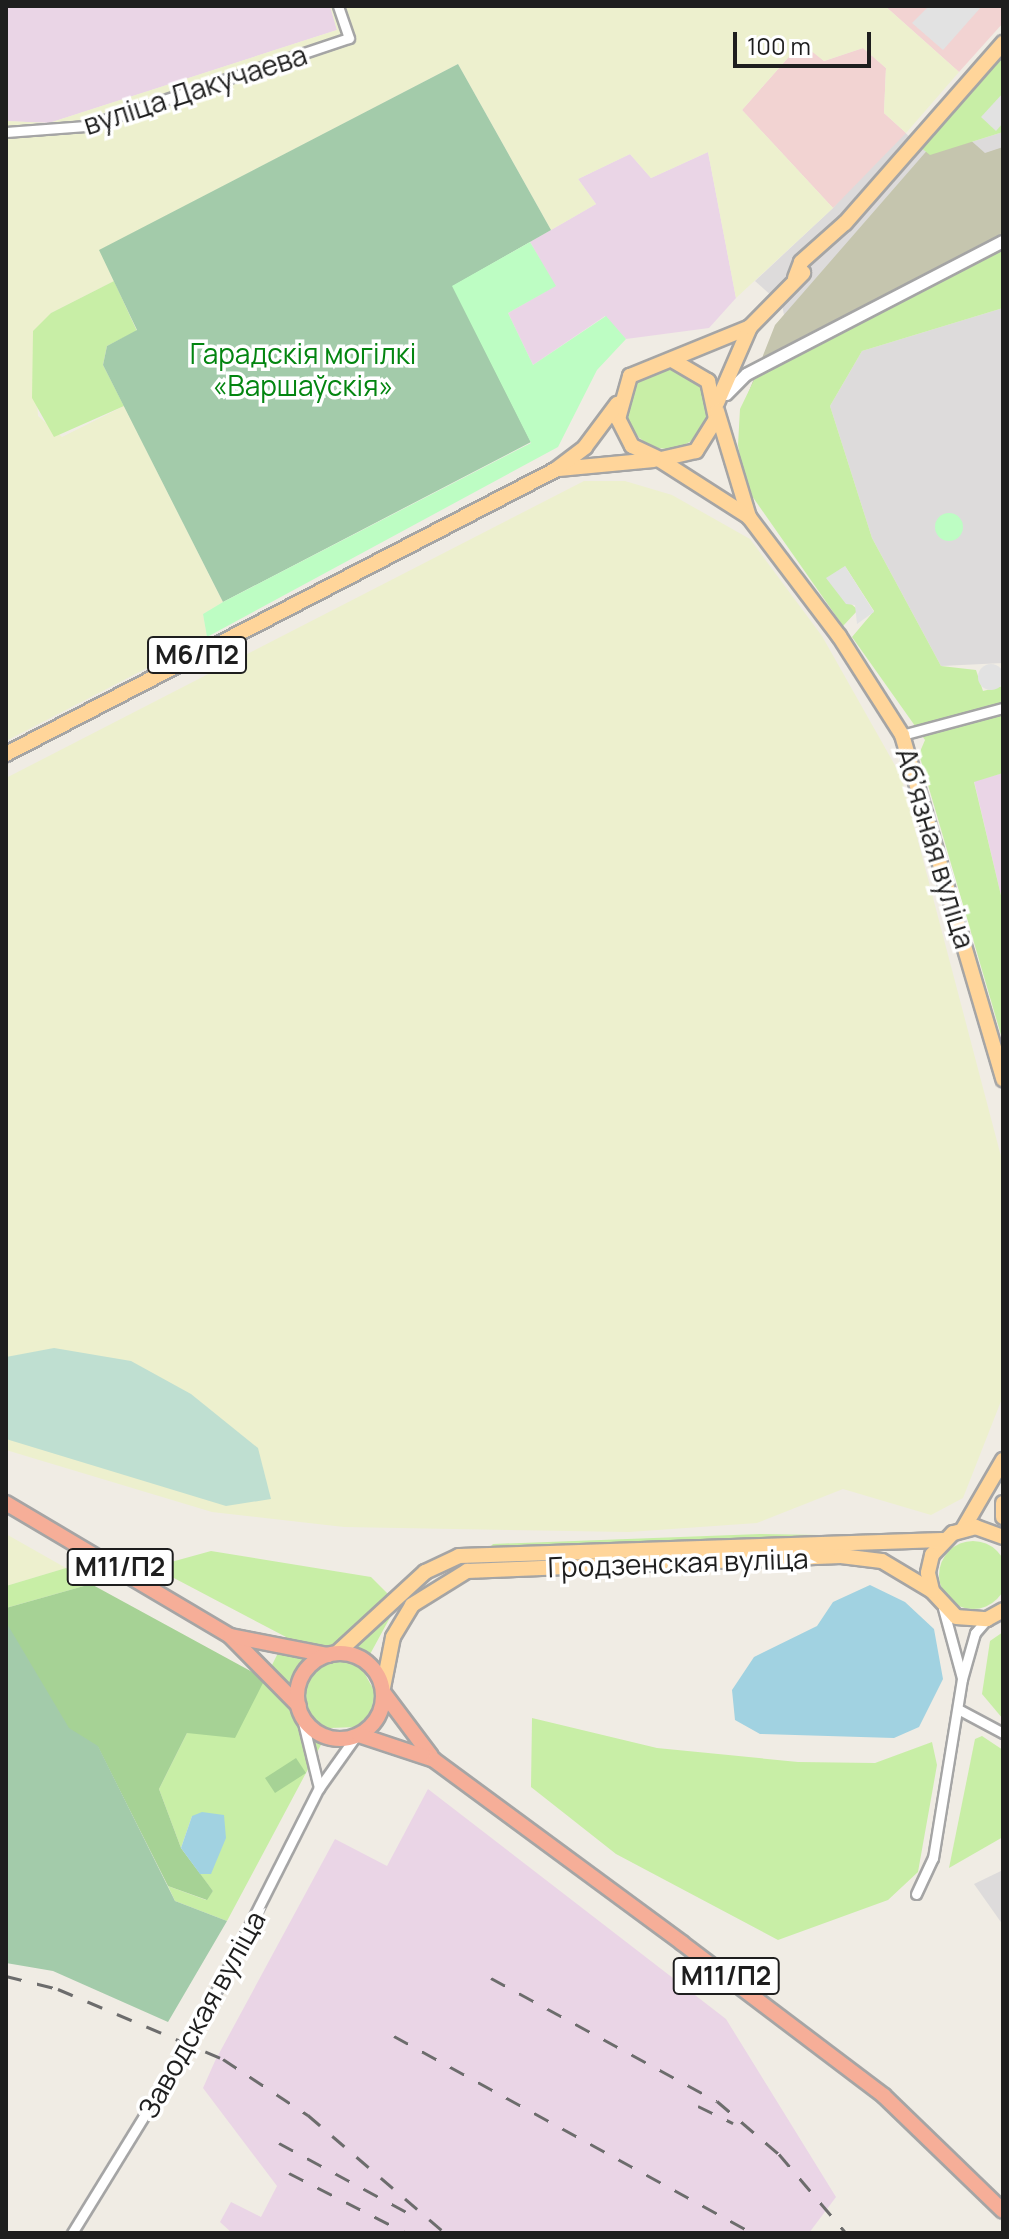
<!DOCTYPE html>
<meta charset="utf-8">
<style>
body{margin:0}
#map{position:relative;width:1009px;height:2239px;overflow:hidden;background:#f0ece4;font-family:Manrope,sans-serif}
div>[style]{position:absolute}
.residential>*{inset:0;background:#dddbdb}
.commercial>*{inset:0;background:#f2d3d2}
.industrial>*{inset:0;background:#ead5e6}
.construction>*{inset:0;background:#c5c5ae}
.farmland>*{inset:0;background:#edf0ce}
.grass>*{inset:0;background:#c8eea6}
.round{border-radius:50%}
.forest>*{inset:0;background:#a6d295}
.wetland>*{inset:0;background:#bfdfd1}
.cemetery>*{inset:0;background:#a3cbaa}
.park>*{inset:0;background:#bdfdc3}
.parking>*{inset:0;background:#e2e2e2}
.water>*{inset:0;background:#a1d2e1}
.roads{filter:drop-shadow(2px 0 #a5a5a5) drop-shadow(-2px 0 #a5a5a5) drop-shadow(0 2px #a5a5a5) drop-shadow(0 -2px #a5a5a5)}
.minor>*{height:9px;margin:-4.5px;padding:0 4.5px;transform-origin:4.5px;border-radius:4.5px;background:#fff}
.tertiary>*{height:11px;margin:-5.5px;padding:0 5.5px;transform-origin:5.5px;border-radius:5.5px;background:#fff}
.primary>*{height:14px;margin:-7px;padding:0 7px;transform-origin:7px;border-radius:7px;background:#ffd59a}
.trunk>*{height:14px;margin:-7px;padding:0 7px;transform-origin:7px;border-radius:7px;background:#f6ae98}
.trunk>.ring{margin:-7px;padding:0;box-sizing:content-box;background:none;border:14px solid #f6ae98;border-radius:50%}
.rail>*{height:3px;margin-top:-1.5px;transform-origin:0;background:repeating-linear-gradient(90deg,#6c6c6c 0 16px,transparent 0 32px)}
span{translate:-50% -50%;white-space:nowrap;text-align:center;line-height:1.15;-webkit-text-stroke:7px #fff;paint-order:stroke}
.shield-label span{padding:2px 6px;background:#fff;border:2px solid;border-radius:6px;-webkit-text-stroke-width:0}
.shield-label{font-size:26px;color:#1e1e1e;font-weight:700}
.street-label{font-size:28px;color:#1e1e1e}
.park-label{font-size:28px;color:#038510}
.frame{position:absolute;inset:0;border:8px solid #1e1e1e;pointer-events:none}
.scale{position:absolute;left:733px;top:32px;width:138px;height:36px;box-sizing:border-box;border:4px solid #1e1e1e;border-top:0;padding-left:10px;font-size:24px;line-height:28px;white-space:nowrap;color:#1e1e1e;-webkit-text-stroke:6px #fff;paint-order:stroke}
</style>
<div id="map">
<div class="residential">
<div style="clip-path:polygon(901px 129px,930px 155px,1003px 132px,1003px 243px,792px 355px,782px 305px,755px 281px,833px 208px)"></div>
<div style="clip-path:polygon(1003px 308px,1003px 663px,941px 666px,872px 538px,830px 406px,862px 351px)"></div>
<div style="clip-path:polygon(1003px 1870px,1003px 1925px,974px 1884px)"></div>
</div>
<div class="commercial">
<div style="clip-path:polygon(885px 6px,1003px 6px,1003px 23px,959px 72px)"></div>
<div style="clip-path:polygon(802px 42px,824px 61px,863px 48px,886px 68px,884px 113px,906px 133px,833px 208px,742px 110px)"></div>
</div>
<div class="industrial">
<div style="clip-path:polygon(6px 6px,330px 6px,337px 30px,49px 123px,6px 121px)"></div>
<div style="clip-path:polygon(708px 152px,736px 298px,709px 328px,626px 339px,605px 316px,533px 365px,508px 313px,555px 286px,530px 242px,596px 204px,578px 179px,630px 154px,651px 178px)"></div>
<div style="clip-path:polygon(1003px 773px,1003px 904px,974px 781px)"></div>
<div style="clip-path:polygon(428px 1789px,726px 2019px,836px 2197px,809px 2233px,232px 2233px,220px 2222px,231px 2202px,261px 2217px,277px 2186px,203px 2088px,215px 2061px,335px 1839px,387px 1866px)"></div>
</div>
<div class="construction">
<div style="clip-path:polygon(951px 123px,985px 153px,1003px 147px,1003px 251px,742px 409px,775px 325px)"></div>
</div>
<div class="farmland">
<div style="clip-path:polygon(330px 6px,885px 6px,959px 72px,906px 133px,884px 113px,886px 68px,863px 48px,824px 61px,801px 43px,742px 110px,833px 208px,736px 298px,708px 152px,651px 178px,630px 154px,578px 179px,596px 204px,551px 230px,458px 64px,100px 250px,114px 281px,51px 313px,33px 343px,38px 416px,62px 437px,124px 406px,223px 602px,203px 614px,207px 637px,6px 741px,6px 121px,49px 123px,337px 30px)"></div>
<div style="clip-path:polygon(584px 481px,625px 481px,672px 495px,750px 539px,822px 636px,901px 776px,1003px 1164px,1003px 1396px,963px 1498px,931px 1515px,843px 1489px,757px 1523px,629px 1532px,344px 1527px,212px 1512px,6px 1450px,6px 778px)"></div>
<div style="clip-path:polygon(6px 1534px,66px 1568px,6px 1586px)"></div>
</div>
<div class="grass">
<div style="clip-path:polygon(1003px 53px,1003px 132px,930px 155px,920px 147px)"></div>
<div style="clip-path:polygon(1003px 243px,1003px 308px,862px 351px,830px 406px,872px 538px,941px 666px,976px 670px,983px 691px,1003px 686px,1003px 773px,974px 782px,1003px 904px,1003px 1042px,919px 754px,925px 740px,852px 637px,874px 611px,845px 566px,850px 603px,858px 610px,843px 626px,745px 486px,738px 445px,740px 409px,756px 376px)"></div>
<div style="clip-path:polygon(114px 281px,137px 331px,107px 346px,103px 365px,124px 406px,54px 437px,32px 398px,33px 331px,51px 313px)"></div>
<div class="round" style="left:627px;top:369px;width:80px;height:80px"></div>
<div style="clip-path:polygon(760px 1534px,877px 1536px,490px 1547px,493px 1544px)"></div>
<div class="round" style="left:939px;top:1541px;width:68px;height:68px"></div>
<div style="clip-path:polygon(211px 1551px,371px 1577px,391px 1597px,393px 1612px,362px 1669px,375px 1692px,371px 1712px,356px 1727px,330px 1728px,227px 1921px,175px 1901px,168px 1886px,206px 1900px,213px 1891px,200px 1874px,211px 1874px,192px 1816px,181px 1848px,159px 1789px,187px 1733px,265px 1679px,286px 1637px,153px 1567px)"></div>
<div style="clip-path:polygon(66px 1568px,91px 1584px,6px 1608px,6px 1586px)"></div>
<div style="clip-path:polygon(1003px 1632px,1003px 1719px,982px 1694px,990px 1641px)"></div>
<div style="clip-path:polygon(532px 1718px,657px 1748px,798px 1762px,875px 1763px,932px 1742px,937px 1765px,918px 1872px,888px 1900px,778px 1940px,616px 1854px,531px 1787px)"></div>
<div style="clip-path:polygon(982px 1736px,1003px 1750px,1003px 1837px,949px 1868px,975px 1739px)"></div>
</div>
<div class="forest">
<div style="clip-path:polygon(91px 1584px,265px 1679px,235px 1738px,187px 1733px,159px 1789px,181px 1848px,213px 1891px,207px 1900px,168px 1886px,98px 1747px,6px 1763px,6px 1608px)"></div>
<div style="clip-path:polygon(296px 1758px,306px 1773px,275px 1793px,265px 1778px)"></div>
</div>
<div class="wetland">
<div style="clip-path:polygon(54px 1348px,131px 1361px,191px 1394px,258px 1448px,271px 1499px,226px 1506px,6px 1439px,6px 1357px)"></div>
</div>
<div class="cemetery">
<div style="clip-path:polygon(458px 64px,551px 230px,453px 286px,531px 442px,223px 602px,103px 365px,107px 346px,137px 330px,99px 250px)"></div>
<div style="clip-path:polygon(6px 1622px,69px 1728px,98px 1746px,175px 1901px,227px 1921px,168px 2022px,53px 1971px,6px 1963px)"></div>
</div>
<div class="park">
<div style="clip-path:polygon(530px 242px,556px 286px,508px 313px,533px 365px,606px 316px,626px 339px,597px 370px,558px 447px,207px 637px,203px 614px,223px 602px,531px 443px,452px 286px)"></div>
<div class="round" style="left:935px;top:513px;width:28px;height:28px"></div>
</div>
<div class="parking">
<div style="clip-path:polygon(929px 6px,982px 6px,943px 50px,912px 23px)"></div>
<div style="clip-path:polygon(1003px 93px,1003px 123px,996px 131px,981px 117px)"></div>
<div style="clip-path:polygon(845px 566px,874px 612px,857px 624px,855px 605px,846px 604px,826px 578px)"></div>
<div class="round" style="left:978px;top:664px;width:26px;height:26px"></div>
</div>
<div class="water">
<div style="clip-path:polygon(870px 1585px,905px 1602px,934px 1629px,943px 1679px,919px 1727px,894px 1738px,760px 1734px,735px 1720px,732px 1690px,754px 1657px,817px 1626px,833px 1602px)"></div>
<div style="clip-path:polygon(202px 1812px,224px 1815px,226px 1838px,211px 1874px,200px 1874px,181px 1848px,192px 1816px)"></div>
</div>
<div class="roads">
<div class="minor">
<div style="left:6px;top:132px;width:80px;rotate:-4.3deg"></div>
<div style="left:86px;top:126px;width:277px;rotate:-18.5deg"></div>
<div style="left:349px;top:38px;width:34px;rotate:-109deg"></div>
<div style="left:902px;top:735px;width:105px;rotate:-15deg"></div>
<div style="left:943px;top:1608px;width:73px;rotate:74.8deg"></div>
<div style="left:958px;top:1709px;width:51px;rotate:28.1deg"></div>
<div style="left:301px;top:1714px;width:76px;rotate:76.3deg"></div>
<div style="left:916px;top:1894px;width:40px;rotate:-65deg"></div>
<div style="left:933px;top:1858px;width:181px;rotate:-80.8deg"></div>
<div style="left:962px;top:1679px;width:48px;rotate:-74.2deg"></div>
<div style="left:975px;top:1633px;width:18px;rotate:-49deg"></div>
<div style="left:72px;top:2233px;width:233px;rotate:-58.4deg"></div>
<div style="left:194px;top:2035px;width:277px;rotate:-63.2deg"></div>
<div style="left:319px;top:1788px;width:64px;rotate:-54.6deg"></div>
</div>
<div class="tertiary">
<div style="left:726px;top:394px;width:28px;rotate:-45deg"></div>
<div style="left:746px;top:374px;width:289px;rotate:-27.4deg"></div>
</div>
<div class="primary">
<div style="left:795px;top:278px;width:17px;rotate:-69deg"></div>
<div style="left:801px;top:262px;width:59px;rotate:-41.6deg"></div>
<div style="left:845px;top:223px;width:240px;rotate:-48.7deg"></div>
<div style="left:672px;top:360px;width:42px;rotate:30.3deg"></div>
<div style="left:708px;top:381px;width:39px;rotate:78deg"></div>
<div style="left:716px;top:419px;width:38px;rotate:122deg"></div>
<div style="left:696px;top:451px;width:37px;rotate:167deg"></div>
<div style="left:660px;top:459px;width:31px;rotate:-155deg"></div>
<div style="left:632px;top:446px;width:30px;rotate:-117deg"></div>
<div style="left:618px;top:419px;width:45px;rotate:-74.4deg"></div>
<div style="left:630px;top:376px;width:130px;rotate:-22.2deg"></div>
<div style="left:717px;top:403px;width:83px;rotate:-66.5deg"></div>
<div style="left:750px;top:327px;width:76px;rotate:-45.5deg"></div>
<div style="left:717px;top:411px;width:111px;rotate:73.2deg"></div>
<div style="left:749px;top:517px;width:149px;rotate:52.9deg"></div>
<div style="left:839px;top:636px;width:117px;rotate:57.5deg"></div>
<div style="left:902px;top:735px;width:359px;rotate:73.6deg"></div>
<div style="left:660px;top:460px;width:106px;rotate:32.6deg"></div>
<div style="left:559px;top:469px;width:95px;rotate:-5.4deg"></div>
<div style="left:6px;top:754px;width:618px;rotate:-27.35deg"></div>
<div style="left:555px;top:470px;width:38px;rotate:-37deg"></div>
<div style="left:585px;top:447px;width:54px;rotate:-53.3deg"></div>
<div style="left:1003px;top:1503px;width:14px;rotate:90deg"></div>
<div style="left:963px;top:1529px;width:80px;rotate:-59.9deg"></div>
<div style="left:1003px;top:1537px;width:29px;rotate:-160deg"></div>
<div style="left:976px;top:1527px;width:24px;rotate:165deg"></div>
<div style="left:953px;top:1533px;width:30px;rotate:134deg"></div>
<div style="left:932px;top:1555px;width:18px;rotate:103deg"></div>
<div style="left:928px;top:1573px;width:18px;rotate:77deg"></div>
<div style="left:932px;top:1591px;width:35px;rotate:47deg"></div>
<div style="left:956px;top:1617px;width:31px;rotate:4deg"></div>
<div style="left:987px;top:1619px;width:18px;rotate:-29deg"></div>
<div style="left:337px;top:1653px;width:120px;rotate:-42.6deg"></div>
<div style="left:425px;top:1572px;width:38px;rotate:-25deg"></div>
<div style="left:459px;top:1556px;width:484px;rotate:-1.9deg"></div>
<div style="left:383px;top:1688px;width:52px;rotate:-78.9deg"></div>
<div style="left:393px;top:1637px;width:37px;rotate:-59deg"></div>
<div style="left:412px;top:1605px;width:65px;rotate:-31.7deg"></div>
<div style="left:467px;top:1571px;width:374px;rotate:-2.3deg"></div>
<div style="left:841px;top:1556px;width:41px;rotate:7deg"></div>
<div style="left:882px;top:1561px;width:58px;rotate:31deg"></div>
</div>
<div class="trunk">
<div style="left:6px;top:1503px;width:261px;rotate:30.7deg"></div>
<div style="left:230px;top:1636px;width:98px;rotate:45.4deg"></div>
<div style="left:231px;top:1636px;width:99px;rotate:11.1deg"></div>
<div class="ring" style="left:297px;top:1653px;width:72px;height:72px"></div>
<div style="left:383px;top:1692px;width:80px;rotate:53.1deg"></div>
<div style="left:359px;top:1735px;width:79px;rotate:18.4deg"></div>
<div style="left:434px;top:1760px;width:308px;rotate:36.4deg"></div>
<div style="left:682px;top:1943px;width:253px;rotate:37.1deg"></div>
<div style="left:884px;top:2096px;width:165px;rotate:44deg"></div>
</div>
</div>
<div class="rail">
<div style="left:6px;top:1976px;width:54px;rotate:14deg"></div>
<div style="left:58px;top:1989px;width:179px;rotate:23deg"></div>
<div style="left:223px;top:2059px;width:102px;rotate:33.4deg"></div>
<div style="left:308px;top:2115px;width:181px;rotate:40.7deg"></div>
<div style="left:491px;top:1978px;width:257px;rotate:28.6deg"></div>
<div style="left:717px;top:2101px;width:92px;rotate:40.6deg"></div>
<div style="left:394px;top:2036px;width:409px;rotate:28.8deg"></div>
<div style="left:698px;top:2106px;width:39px;rotate:26deg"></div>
<div style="left:279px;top:2143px;width:156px;rotate:28.4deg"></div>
<div style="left:779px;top:2154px;width:104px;rotate:49.7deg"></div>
<div style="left:289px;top:2173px;width:131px;rotate:27.1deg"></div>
</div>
<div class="shield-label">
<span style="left:197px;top:655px">М6/П2</span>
<span style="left:120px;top:1567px">М11/П2</span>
<span style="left:726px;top:1976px">М11/П2</span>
</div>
<div class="street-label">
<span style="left:195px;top:89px;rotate:-18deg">вуліца Дакучаева</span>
<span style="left:936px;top:848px;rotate:73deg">Абʼязная вуліца</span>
<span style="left:678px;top:1562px;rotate:-2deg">Гродзенская вуліца</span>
<span style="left:201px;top:2014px;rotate:-61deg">Заводская вуліца</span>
</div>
<div class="park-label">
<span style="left:303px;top:369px">Гарадскія могілкі<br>«Варшаўскія»</span>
</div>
<div class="frame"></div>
<div class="scale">100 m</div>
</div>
